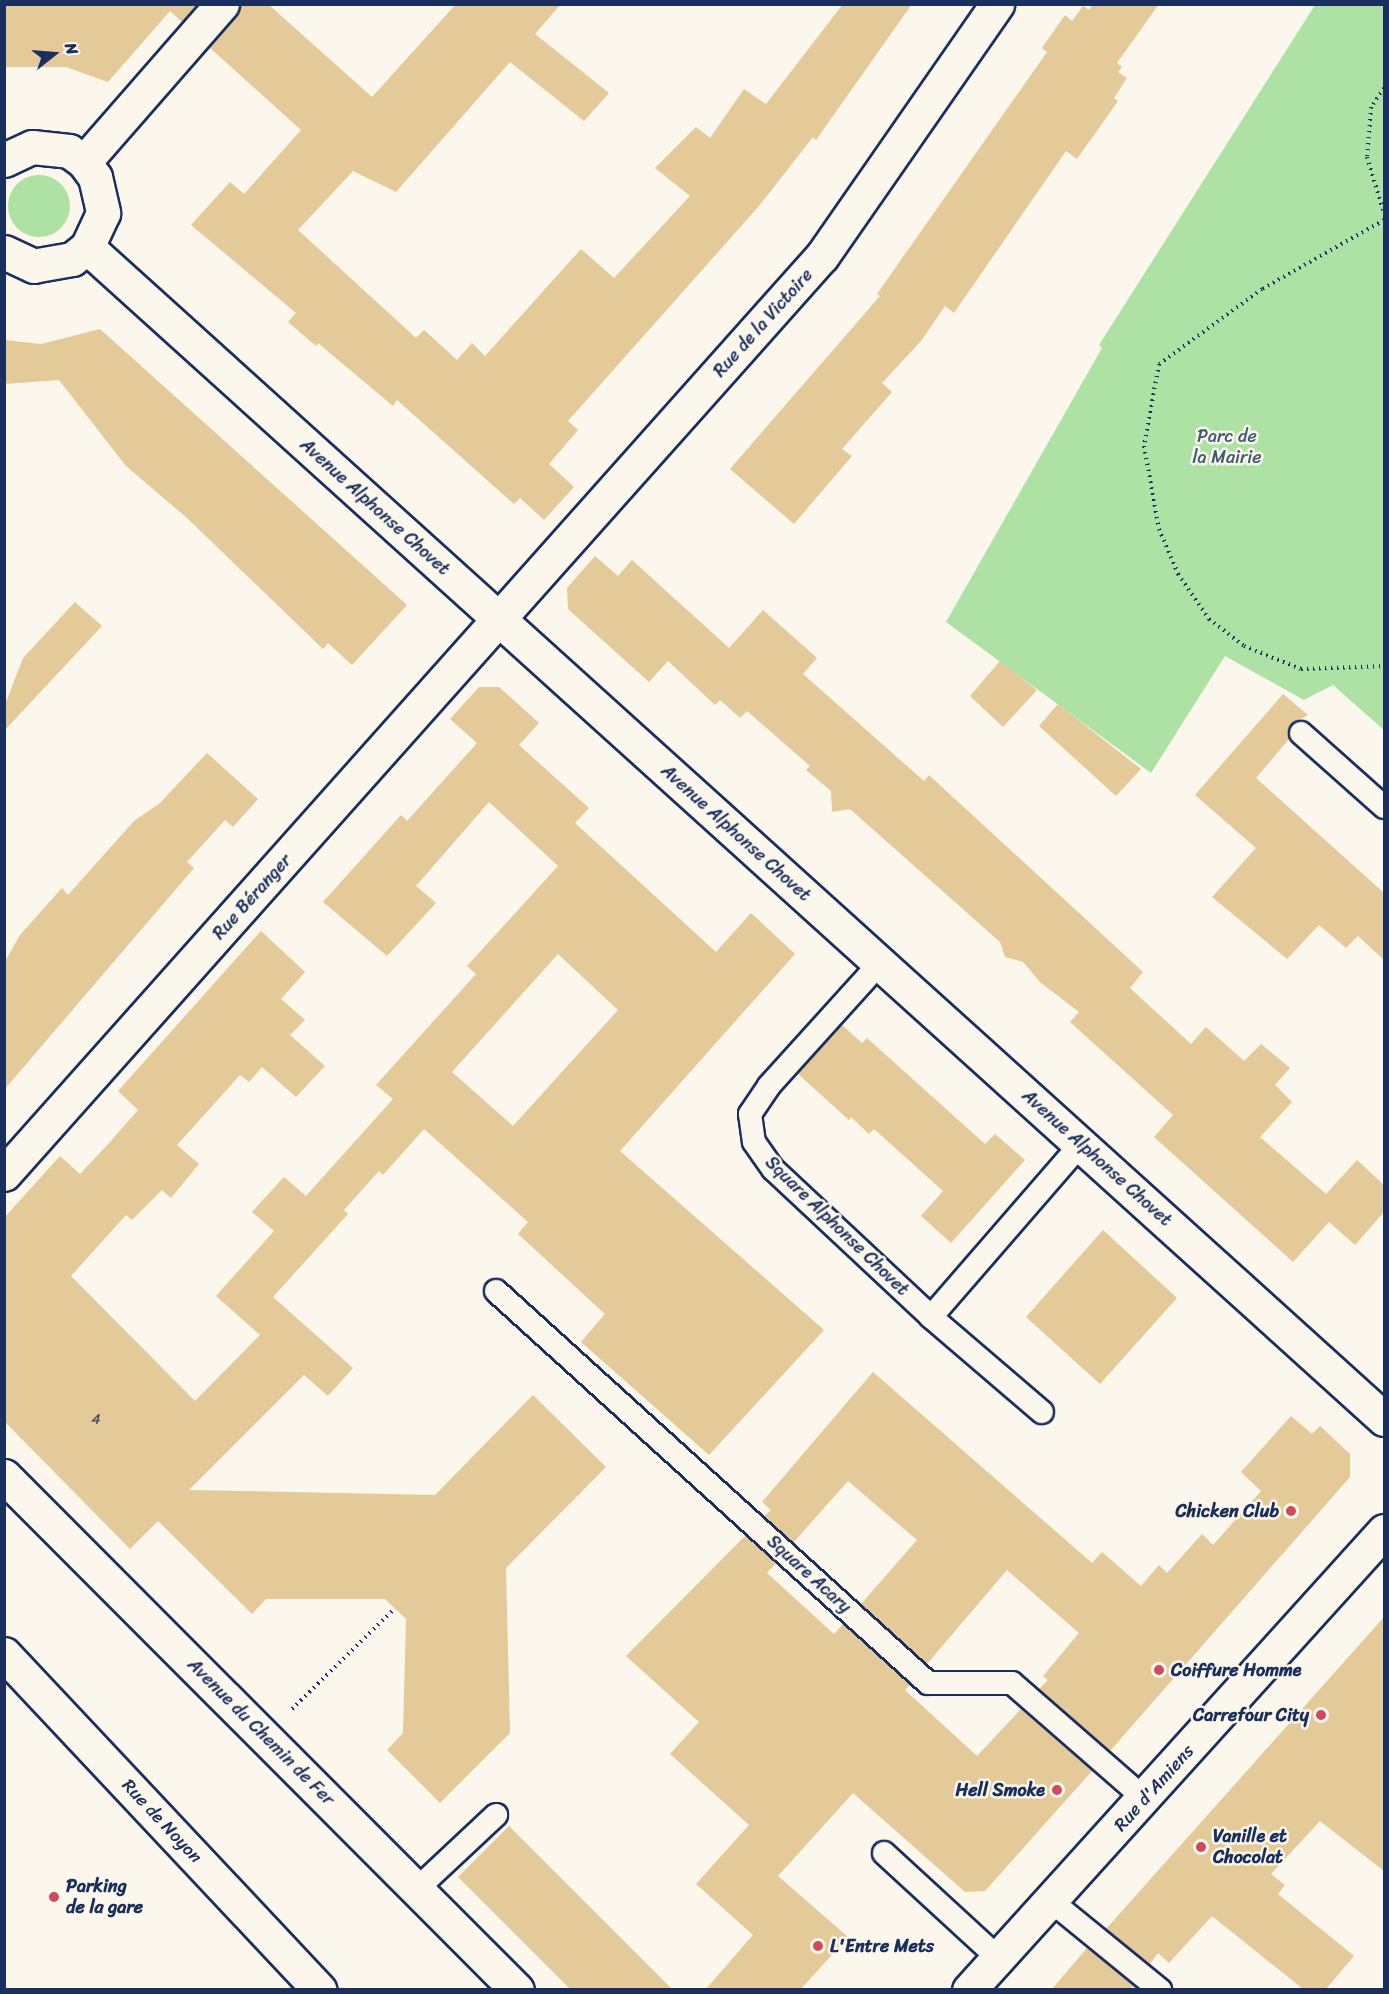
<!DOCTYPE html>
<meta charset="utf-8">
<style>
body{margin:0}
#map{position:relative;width:1389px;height:1994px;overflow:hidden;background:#fbf7ec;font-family:Sriracha,sans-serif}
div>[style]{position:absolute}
.green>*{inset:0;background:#ade2a4}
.round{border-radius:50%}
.building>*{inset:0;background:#e4c999}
.path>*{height:4px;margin-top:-2px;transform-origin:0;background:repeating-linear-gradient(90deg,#1b2f5e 0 1.5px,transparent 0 6px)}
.roads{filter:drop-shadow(2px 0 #1b2f5e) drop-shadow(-2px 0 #1b2f5e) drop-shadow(0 2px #1b2f5e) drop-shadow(0 -2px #1b2f5e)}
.lane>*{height:22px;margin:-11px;padding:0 11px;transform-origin:11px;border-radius:11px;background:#fbf7ec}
.street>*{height:33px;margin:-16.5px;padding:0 16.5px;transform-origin:16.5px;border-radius:16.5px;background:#fbf7ec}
.secondary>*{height:33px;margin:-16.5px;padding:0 16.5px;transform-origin:16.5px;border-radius:16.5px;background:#fbf7ec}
.dots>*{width:16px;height:16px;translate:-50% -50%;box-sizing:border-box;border:3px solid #fbf7ec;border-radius:50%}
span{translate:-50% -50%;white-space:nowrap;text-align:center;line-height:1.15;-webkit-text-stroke:5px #fbf7ec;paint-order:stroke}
.number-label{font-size:15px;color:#4d566d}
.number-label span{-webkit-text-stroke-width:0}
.street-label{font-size:18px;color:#1b2f5e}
.park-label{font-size:18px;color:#405c70}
.poi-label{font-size:18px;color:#1b2f5e;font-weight:700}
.right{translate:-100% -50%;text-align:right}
.left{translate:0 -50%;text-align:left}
.frame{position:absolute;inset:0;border:6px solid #1b2f5e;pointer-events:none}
.north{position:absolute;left:24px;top:24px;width:60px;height:60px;-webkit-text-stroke:4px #fbf7ec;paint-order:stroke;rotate:73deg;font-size:16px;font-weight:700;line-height:24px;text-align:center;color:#1b2f5e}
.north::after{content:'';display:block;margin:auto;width:21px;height:27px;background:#1b2f5e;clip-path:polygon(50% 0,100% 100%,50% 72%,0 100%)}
</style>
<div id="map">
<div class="green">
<div style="clip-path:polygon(1315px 5px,1384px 5px,1384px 730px,1333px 685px,1304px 700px,1225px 656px,1151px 773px,946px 622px,1102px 348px,1099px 345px)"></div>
<div class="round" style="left:8px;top:175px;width:62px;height:62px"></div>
</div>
<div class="building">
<div style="clip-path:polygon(4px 4px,197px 4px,182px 22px,170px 11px,108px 82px,66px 67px,4px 67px)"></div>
<div style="clip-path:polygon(240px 4px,268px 4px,372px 97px,456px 4px,561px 4px,535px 34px,609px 93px,584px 121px,510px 62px,396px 192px,353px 171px,298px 230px,416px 338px,424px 330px,457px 360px,472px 343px,485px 356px,581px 249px,614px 278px,690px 196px,655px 168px,696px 127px,710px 138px,744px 89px,766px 104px,843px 4px,912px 4px,816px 140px,813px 137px,759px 206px,568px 421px,578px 430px,549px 464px,574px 487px,544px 520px,520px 498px,514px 504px,397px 400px,393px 406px,318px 343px,316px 346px,288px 322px,296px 313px,191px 225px,230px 182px,244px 194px,301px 130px,209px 47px,236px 16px)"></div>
<div style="clip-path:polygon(1093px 4px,1159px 4px,1117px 63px,1122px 67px,1118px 72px,1127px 78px,1114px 98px,1118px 101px,1077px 159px,1066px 151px,954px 313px,945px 306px,921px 341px,882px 383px,892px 392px,842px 449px,852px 456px,794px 524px,730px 469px,880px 296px,877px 294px,1047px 52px,1042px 48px,1065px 15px,1072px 21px,1083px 6px,1089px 10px)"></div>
<div style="clip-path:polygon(100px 329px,407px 605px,352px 665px,328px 643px,323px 649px,187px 518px,126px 466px,59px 380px,4px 384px,4px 340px,41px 344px)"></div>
<div style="clip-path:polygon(595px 556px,618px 576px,632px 560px,729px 648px,763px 610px,817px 658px,803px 674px,924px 781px,929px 775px,1143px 972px,1130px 988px,1191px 1044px,1206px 1027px,1244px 1061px,1261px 1044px,1290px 1068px,1275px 1085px,1292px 1102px,1260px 1137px,1326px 1194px,1357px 1160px,1384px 1185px,1384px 1212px,1355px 1245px,1329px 1222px,1293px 1262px,1154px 1137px,1173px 1115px,1070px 1022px,1079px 1012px,1041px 983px,1023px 962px,1005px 957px,1000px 942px,850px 809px,832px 812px,831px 791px,806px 770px,810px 766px,747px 711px,740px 718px,720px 700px,715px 705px,668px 661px,649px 682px,568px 609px,567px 588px)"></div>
<div style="clip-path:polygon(75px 602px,102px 626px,4px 731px,4px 707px,23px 658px)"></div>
<div style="clip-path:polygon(1000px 661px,1037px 690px,1003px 727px,970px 696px)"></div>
<div style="clip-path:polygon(evenodd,479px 687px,499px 687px,539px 723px,519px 745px,589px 808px,575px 823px,716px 952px,751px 913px,795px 954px,620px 1151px,824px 1330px,709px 1455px,581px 1342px,605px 1314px,518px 1234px,528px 1222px,424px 1129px,383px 1175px,379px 1171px,344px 1210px,348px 1214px,273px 1297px,353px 1368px,328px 1396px,304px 1375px,189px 1490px,435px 1495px,533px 1395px,606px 1467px,506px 1568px,510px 1733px,440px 1803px,387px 1750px,403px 1733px,406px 1619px,385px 1599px,266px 1599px,252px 1614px,158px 1521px,130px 1549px,4px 1421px,4px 1218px,60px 1156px,80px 1174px,110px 1142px,138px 1110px,118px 1091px,261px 931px,305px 972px,281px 999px,305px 1020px,290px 1035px,325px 1066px,296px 1097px,262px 1067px,249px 1082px,240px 1075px,177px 1145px,199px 1164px,171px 1198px,162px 1190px,132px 1220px,126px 1215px,71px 1276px,195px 1401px,260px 1335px,216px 1296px,274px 1231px,252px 1212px,284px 1177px,306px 1196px,393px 1099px,376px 1085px,476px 974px,467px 966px,558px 866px,489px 802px,416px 886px,436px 903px,387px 956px,323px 902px,401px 815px,407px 821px,477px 743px,450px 719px,479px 687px,558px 954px,618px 1010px,513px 1126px,452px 1072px,558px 954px)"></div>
<div style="clip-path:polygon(1283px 694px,1308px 715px,1291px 724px,1289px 739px,1256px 778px,1384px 893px,1384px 960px,1358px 936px,1346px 948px,1319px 925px,1287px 959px,1212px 897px,1256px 848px,1195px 795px)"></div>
<div style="clip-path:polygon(1058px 704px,1141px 769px,1116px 796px,1039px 726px)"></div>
<div style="clip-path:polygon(207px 753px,258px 799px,233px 827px,225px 820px,187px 862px,194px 868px,4px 1090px,4px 963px,20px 935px,62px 888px,68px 895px,134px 821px,160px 803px)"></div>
<div style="clip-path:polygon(842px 1025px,862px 1043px,867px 1038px,985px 1144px,995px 1134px,1025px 1160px,951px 1243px,921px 1216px,943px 1191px,874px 1129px,869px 1134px,851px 1117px,849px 1120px,798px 1074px)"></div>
<div style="clip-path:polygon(1103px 1230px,1177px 1298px,1100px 1384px,1026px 1317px)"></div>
<div style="clip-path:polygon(873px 1372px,1092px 1563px,1102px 1552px,1141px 1586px,1159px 1565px,1167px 1573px,1202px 1534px,1213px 1545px,1261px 1491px,1241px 1472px,1291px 1416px,1312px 1434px,1320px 1426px,1350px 1454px,1350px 1477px,1110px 1751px,1039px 1689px,1048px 1680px,1043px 1676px,1079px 1633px,1007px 1570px,927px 1664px,861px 1604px,917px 1540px,848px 1481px,793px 1543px,764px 1516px,771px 1510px,762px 1502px)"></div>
<div style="clip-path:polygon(745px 1536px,776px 1563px,767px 1573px,834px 1634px,843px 1624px,910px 1685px,905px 1690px,977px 1756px,1021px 1709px,1092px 1771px,985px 1891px,965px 1892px,853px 1793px,778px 1876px,848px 1937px,801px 1989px,706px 1989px,753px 1935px,696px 1884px,749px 1825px,670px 1754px,699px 1722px,626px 1656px)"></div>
<div style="clip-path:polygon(1384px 1617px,1384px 1871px,1320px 1821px,1271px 1874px,1285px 1885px,1278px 1894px,1354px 1956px,1326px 1989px,1303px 1989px,1212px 1916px,1169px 1963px,1158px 1953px,1150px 1964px,1106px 1929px)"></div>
<div style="clip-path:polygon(509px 1826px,672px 1989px,570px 1989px,458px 1877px)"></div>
<div style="clip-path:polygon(1087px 1948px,1134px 1986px,1131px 1989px,1052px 1989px)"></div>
</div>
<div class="path">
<div style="left:1384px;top:88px;width:23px;rotate:124deg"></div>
<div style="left:1371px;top:107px;width:50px;rotate:94.6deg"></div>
<div style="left:1367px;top:157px;width:59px;rotate:73.1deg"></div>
<div style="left:1384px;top:220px;width:140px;rotate:150.5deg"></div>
<div style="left:1262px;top:289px;width:127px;rotate:143.9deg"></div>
<div style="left:1159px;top:364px;width:83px;rotate:100.4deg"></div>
<div style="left:1144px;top:446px;width:84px;rotate:79.8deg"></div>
<div style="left:1159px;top:529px;width:49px;rotate:67.1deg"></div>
<div style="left:1178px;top:574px;width:55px;rotate:55.4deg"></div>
<div style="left:1209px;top:619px;width:44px;rotate:37.6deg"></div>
<div style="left:1244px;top:646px;width:61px;rotate:22deg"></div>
<div style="left:1301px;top:669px;width:83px;rotate:-2.1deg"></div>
<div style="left:292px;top:1709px;width:143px;rotate:-44.4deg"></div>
</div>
<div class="roads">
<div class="lane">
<div style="left:1301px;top:733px;width:111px;rotate:41.7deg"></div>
<div style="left:880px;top:963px;width:166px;rotate:132.1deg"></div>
<div style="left:769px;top:1086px;width:34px;rotate:124deg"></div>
<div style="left:750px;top:1114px;width:28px;rotate:82deg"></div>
<div style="left:754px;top:1142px;width:33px;rotate:55deg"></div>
<div style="left:773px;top:1169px;width:216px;rotate:43.1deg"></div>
<div style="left:931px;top:1317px;width:146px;rotate:40.6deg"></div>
<div style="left:496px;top:1291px;width:583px;rotate:42.22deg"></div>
<div style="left:928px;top:1683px;width:84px"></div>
<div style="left:1012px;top:1683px;width:176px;rotate:41.1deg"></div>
<div style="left:931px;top:1317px;width:229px;rotate:-49.1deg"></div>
<div style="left:884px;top:1853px;width:155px;rotate:42.6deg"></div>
<div style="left:418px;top:1888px;width:107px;rotate:-43.1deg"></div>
<div style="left:1051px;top:1901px;width:141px;rotate:39.2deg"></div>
</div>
<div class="street">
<div style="left:4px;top:160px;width:31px;rotate:-25deg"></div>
<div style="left:32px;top:147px;width:37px;rotate:6deg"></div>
<div style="left:69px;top:151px;width:19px;rotate:36deg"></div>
<div style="left:84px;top:162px;width:19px;rotate:54deg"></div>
<div style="left:95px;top:177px;width:37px;rotate:77deg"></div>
<div style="left:103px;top:213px;width:38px;rotate:115deg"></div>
<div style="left:87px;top:247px;width:19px;rotate:141deg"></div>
<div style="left:72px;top:259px;width:39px;rotate:170deg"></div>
<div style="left:34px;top:266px;width:33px;rotate:-155deg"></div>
<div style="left:84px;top:162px;width:210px;rotate:-48.9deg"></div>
<div style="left:87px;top:247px;width:1748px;rotate:42.1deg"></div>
<div style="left:4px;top:1174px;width:1230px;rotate:-48.3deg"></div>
<div style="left:822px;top:256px;width:307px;rotate:-55.2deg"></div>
<div style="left:4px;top:1476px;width:726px;rotate:45.06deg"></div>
</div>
<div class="secondary">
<div style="left:4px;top:1654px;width:461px;rotate:46.8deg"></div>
<div style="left:969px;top:1990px;width:619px;rotate:-47.88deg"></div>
</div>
</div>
<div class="dots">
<div style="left:1291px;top:1511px;background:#d1495b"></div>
<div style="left:1159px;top:1670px;background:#d1495b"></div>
<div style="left:1321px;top:1715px;background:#d1495b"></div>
<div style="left:1057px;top:1790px;background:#d1495b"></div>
<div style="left:1201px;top:1847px;background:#d1495b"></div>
<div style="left:54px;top:1897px;background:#d1495b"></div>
<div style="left:818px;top:1946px;background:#d1495b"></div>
</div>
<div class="number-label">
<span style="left:96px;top:1420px">4</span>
</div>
<div class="street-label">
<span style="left:763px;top:323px;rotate:-48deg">Rue de la Victoire</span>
<span style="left:375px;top:507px;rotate:42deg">Avenue Alphonse Chovet</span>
<span style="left:736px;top:833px;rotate:42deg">Avenue Alphonse Chovet</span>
<span style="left:252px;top:897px;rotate:-48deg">Rue Béranger</span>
<span style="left:1097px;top:1158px;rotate:42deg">Avenue Alphonse Chovet</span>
<span style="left:837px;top:1226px;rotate:44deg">Square Alphonse Chovet</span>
<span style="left:809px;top:1574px;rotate:42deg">Square Acary</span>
<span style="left:261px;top:1732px;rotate:45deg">Avenue du Chemin de Fer</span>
<span style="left:1154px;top:1788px;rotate:-48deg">Rue d'Amiens</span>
<span style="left:162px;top:1821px;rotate:47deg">Rue de Noyon</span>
</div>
<div class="park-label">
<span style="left:1227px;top:447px">Parc de<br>la Mairie</span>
</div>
<div class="poi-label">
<span class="right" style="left:1279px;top:1511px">Chicken Club</span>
<span class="left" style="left:1171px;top:1670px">Coiffure Homme</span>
<span class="right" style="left:1309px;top:1715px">Carrefour City</span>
<span class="right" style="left:1045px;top:1790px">Hell Smoke</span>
<span class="left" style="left:1213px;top:1847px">Vanille et<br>Chocolat</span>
<span class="left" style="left:66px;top:1897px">Parking<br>de la gare</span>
<span class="left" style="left:830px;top:1946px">L'Entre Mets</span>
</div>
<div class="frame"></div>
<div class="north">N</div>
</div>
